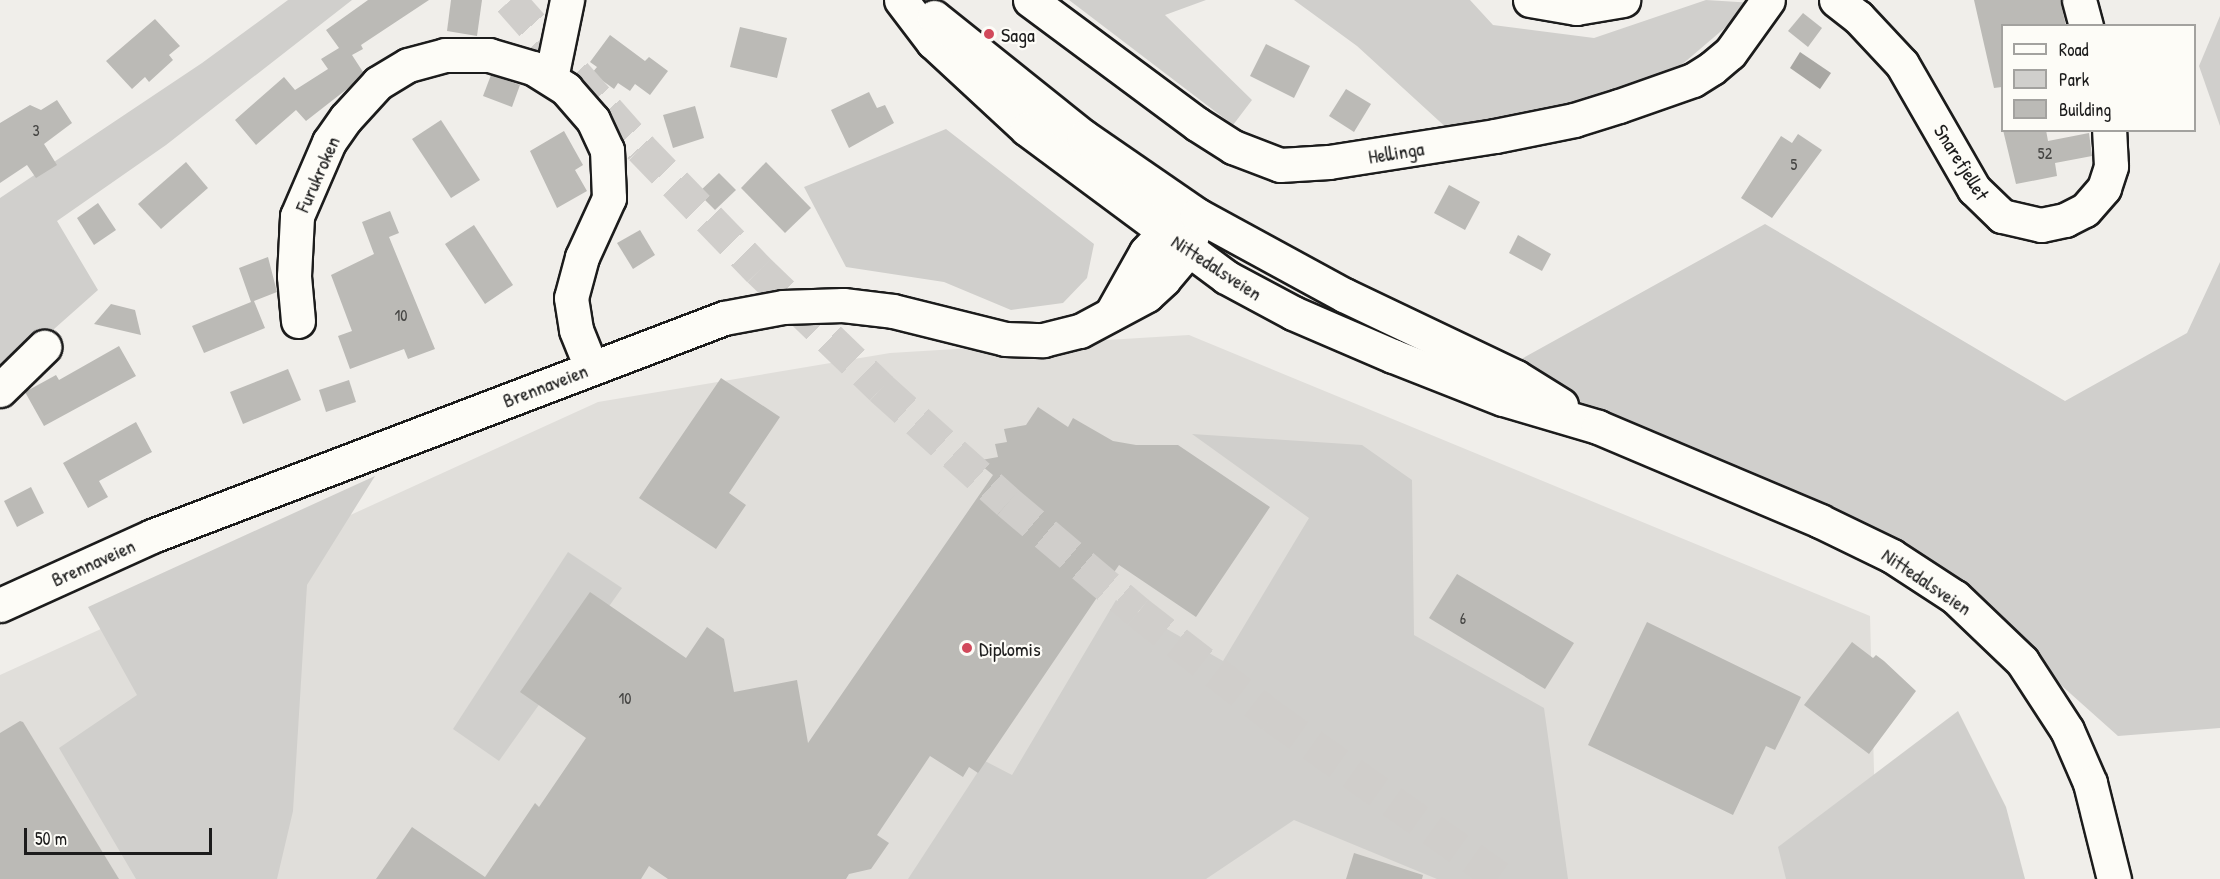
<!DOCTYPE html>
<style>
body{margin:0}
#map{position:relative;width:2220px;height:879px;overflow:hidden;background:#f0eeea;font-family:"Patrick Hand",sans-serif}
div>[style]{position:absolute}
.built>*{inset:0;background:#e0deda}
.green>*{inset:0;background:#d0cfcc}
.water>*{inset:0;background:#a8a7a3}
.building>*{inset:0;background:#bbbab6}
.highway-tunnel>*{height:33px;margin-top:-16.5px;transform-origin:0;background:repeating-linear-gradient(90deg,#d0cecb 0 33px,transparent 0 49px)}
.roads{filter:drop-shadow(2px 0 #1c1c1c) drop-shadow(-2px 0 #1c1c1c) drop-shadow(0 2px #1c1c1c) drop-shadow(0 -2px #1c1c1c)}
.minor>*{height:33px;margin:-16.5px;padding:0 16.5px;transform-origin:16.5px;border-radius:16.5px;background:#fdfcf7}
.major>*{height:33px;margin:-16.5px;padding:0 16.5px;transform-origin:16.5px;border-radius:16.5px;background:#fdfcf7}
.dots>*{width:16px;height:16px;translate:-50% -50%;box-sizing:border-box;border:3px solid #fdfcf7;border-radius:50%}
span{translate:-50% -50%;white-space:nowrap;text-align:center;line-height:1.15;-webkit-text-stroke:4.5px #fdfcf7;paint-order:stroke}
.number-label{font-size:16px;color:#444442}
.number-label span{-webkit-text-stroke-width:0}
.poi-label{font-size:20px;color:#1c1c1c}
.left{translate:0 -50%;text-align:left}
.street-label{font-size:20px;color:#1c1c1c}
.legend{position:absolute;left:2001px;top:24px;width:195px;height:108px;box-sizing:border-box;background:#fdfcf7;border:2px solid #a3a29f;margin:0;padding:8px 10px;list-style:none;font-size:18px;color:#1c1c1c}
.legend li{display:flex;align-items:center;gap:12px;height:30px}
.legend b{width:30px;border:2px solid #a3a29f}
.scale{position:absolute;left:24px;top:828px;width:188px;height:27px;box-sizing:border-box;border:3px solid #1c1c1c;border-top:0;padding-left:8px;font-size:18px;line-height:21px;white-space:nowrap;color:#1c1c1c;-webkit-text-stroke:4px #fdfcf7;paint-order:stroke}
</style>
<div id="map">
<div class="built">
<div style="clip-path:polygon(1189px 335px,1870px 616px,1875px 809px,1885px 879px,0 879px,0 675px,598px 402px,890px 353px)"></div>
</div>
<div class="green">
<div style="clip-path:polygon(288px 0,352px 0,166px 145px,57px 221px,98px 290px,0 377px,0 198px,202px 63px)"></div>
<div style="clip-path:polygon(1069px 0,1206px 0,1165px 15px,1252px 100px,1233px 125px)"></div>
<div style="clip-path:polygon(1294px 0,1470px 0,1493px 25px,1594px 38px,1706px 0,1754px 3px,1672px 73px,1557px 111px,1450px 131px,1357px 46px)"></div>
<div style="clip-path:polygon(2220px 16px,2220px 126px,2199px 66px)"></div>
<div style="clip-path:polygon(946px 129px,1094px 244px,1087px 278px,1063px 303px,1011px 310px,944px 282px,846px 267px,804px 187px)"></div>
<div style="clip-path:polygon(1765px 224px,2065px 401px,2187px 333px,2220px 262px,2220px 728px,2118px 736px,2025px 653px,1899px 560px,1471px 387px)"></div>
<div style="clip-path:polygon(1192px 434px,1362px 445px,1412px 480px,1414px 635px,1544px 708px,1568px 879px,1437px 879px,1294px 820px,1206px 879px,908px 879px,985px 761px,1012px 775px,1116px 600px,1223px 661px,1309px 518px)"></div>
<div style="clip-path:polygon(375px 476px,307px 585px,293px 811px,277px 879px,136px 879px,59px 748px,137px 695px,88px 607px)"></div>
<div style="clip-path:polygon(568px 552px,622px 588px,499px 761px,453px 729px)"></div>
<div style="clip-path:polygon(1958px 711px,2006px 807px,2025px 879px,1786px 879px,1778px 847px)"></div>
</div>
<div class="water">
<div style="clip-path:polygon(1800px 52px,1831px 73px,1820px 89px,1790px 68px)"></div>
</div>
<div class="building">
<div style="clip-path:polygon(368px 0,429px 0,361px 45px,363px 49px,352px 55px,363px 72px,347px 89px,306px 121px,296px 110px,256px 145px,235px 120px,284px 77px,295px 90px,328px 69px,321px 59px,339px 48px,326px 30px)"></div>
<div style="clip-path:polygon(451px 0,482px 0,477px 36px,447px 31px)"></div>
<div style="clip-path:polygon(1974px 0,2060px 0,2066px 26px,2002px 26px,2002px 87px,1994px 88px)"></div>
<div style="clip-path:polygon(1803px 13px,1822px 28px,1808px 47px,1788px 31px)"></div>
<div style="clip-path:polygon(155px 19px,180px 46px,169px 55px,173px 60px,149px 82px,145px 77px,132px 89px,106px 61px)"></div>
<div style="clip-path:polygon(740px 27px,787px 38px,777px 78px,730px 67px)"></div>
<div style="clip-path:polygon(610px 35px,645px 61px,649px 57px,668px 71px,650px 95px,635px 84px,630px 91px,618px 83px,614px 89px,592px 73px,597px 67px,590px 62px)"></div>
<div style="clip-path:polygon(1266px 44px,1310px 66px,1294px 98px,1250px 76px)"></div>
<div style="clip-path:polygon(491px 75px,520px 85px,512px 107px,483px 96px)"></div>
<div style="clip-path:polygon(1346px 89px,1371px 104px,1354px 132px,1329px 116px)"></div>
<div style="clip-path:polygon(869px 92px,877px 108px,885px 105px,894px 123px,849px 148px,831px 110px)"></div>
<div style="clip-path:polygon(57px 100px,72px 123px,44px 144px,57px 165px,36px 178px,27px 165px,0 183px,0 123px,30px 105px,41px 110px)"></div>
<div style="clip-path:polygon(695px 106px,704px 138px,673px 148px,663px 115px)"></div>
<div style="clip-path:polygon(441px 120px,480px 180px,451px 198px,412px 139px)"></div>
<div style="clip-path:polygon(2003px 130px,2046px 130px,2048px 141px,2089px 133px,2092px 156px,2055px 163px,2057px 176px,2016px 184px)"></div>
<div style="clip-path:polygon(564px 131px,583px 165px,575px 170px,587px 191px,557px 208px,530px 151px)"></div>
<div style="clip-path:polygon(1798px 134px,1822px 150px,1772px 218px,1741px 198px,1781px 136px,1792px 143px)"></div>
<div style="clip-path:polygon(186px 162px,208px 188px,161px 229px,138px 204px)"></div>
<div style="clip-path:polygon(766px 162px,811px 208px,785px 233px,741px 188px)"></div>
<div style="clip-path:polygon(719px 173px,736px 190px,715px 210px,698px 193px)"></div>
<div style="clip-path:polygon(1449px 185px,1480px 202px,1465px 230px,1434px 213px)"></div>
<div style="clip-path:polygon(98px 203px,116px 230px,94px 245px,77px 218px)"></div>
<div style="clip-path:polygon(390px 211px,399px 233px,389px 237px,435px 349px,408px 359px,404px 349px,350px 369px,338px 336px,352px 331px,331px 275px,374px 254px,362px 222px)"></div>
<div style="clip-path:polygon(474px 225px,513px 285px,485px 304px,445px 244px)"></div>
<div style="clip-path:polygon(640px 230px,655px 255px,633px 269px,617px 243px)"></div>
<div style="clip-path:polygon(1518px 235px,1551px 254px,1542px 271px,1509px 253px)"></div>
<div style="clip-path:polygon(268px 257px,277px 292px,254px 301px,265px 328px,204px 353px,192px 326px,251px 302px,239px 268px)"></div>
<div style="clip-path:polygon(111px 304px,135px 310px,141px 335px,94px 324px)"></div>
<div style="clip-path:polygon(119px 346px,136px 376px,44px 426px,25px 392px,56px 375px,59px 380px)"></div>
<div style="clip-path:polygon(288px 369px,301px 400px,243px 424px,230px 392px)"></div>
<div style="clip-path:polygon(721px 378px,780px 417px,729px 493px,746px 505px,716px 549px,639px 498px)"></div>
<div style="clip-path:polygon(349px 380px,356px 402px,326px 412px,319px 390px)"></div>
<div style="clip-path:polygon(1038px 407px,1068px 427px,1073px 418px,1113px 441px,1136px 445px,1178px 445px,1270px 507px,1196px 617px,1119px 565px,978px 773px,969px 767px,963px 777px,930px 756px,877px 835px,889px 843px,871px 869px,849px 874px,846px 879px,668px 879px,649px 866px,641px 879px,376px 879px,412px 827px,485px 877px,535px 803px,539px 807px,586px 738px,520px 692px,590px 592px,686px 658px,707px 627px,724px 639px,734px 692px,797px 680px,808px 743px,993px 475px,976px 461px,998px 457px,995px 444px,1007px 442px,1004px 429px,1026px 425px)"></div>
<div style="clip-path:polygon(136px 422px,152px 452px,99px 481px,108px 497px,88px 508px,63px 463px)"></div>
<div style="clip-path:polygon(31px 487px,44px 513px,17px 527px,4px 501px)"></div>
<div style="clip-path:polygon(1457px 574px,1574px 643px,1545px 689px,1429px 618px)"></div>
<div style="clip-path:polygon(1647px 622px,1801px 697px,1775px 750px,1766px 746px,1733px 815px,1588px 745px)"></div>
<div style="clip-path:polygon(1852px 642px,1873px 658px,1876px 655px,1884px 661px,1916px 691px,1869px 754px,1804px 705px)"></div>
<div style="clip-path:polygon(20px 721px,23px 722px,119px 879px,0 879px,0 733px)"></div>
<div style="clip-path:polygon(1354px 853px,1423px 875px,1422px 879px,1346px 879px)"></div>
</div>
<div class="highway-tunnel">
<div style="left:510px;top:0;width:198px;rotate:48.5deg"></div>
<div style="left:641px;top:148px;width:170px;rotate:46deg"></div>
<div style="left:759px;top:270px;width:170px;rotate:44deg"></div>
<div style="left:881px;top:388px;width:171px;rotate:41.9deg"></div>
<div style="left:1008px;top:502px;width:170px;rotate:40.2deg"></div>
<div style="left:1138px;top:612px;width:170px;rotate:37.8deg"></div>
<div style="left:1272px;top:716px;width:282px;rotate:35.3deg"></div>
</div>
<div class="roads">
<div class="minor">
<div style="left:1030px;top:0;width:208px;rotate:36.6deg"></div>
<div style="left:1197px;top:124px;width:43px;rotate:32.6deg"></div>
<div style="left:1233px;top:147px;width:50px;rotate:21deg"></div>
<div style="left:1280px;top:165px;width:49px;rotate:-3.5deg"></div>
<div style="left:1329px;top:162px;width:168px;rotate:-8.9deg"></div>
<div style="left:1495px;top:136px;width:81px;rotate:-11.4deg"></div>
<div style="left:1574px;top:120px;width:47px;rotate:-17.3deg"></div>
<div style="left:1619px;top:106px;width:78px;rotate:-19.4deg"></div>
<div style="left:1693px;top:80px;width:22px;rotate:-32deg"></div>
<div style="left:1712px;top:68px;width:23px;rotate:-40deg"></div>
<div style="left:1730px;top:53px;width:65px;rotate:-54.4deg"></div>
<div style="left:1530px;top:0;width:47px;rotate:9.9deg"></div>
<div style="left:1576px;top:8px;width:48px;rotate:-9.7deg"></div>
<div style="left:1836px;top:0;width:28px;rotate:38deg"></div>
<div style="left:1858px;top:17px;width:64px;rotate:46.9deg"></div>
<div style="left:1902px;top:64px;width:144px;rotate:60.1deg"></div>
<div style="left:1974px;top:189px;width:39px;rotate:44deg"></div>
<div style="left:2002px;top:216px;width:40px;rotate:13deg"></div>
<div style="left:2041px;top:225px;width:25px;rotate:-12deg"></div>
<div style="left:2065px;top:220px;width:22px;rotate:-27deg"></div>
<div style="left:2085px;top:210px;width:29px;rotate:-49deg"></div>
<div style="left:2104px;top:188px;width:23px;rotate:-72deg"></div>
<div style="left:2111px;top:166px;width:36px;rotate:-93deg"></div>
<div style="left:2079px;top:0;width:27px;rotate:75deg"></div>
<div style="left:551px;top:78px;width:80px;rotate:-78.4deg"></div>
<div style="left:1111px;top:314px;width:71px;rotate:-60.6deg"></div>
<div style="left:1146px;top:252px;width:26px;rotate:-47deg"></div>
<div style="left:1164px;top:233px;width:30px;rotate:-28deg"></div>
<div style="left:298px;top:321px;width:45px;rotate:-95.1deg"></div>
<div style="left:294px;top:276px;width:60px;rotate:-87.1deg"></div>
<div style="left:297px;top:216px;width:81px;rotate:-66.6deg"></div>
<div style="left:329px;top:142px;width:29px;rotate:-55deg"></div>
<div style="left:346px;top:118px;width:47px;rotate:-47.6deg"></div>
<div style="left:378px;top:83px;width:35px;rotate:-31deg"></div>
<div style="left:408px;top:65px;width:38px;rotate:-15deg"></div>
<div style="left:445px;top:55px;width:44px"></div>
<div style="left:489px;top:55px;width:46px;rotate:16.5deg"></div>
<div style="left:533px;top:68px;width:39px;rotate:32deg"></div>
<div style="left:566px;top:89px;width:41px;rotate:48.9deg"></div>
<div style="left:593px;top:120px;width:33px;rotate:65deg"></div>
<div style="left:607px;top:150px;width:48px;rotate:87.6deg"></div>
<div style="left:609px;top:198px;width:65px;rotate:114.6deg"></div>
<div style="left:582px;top:257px;width:42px;rotate:105deg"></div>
<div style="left:571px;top:298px;width:32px;rotate:81deg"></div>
<div style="left:576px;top:330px;width:40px;rotate:68deg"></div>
<div style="left:0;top:390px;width:62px;rotate:-44.3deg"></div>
<div style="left:0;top:605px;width:167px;rotate:-24.4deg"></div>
<div style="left:152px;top:536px;width:612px;rotate:-20.86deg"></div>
<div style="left:724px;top:318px;width:60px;rotate:-10.6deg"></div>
<div style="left:783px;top:307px;width:60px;rotate:-1.9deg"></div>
<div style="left:843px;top:305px;width:50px;rotate:6.8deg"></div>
<div style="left:893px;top:311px;width:115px;rotate:14deg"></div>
<div style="left:1005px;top:339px;width:38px;rotate:2deg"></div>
<div style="left:1043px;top:340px;width:38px;rotate:-14deg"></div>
<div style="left:1080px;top:331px;width:76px;rotate:-28.2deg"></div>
<div style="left:1147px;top:295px;width:23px;rotate:-43deg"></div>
<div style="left:1164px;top:279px;width:38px;rotate:-50deg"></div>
<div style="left:1188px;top:250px;width:31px;rotate:-75deg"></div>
</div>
<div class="major">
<div style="left:901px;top:0;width:53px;rotate:52.7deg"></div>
<div style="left:933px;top:42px;width:128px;rotate:42.8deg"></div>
<div style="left:1027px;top:129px;width:248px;rotate:36.6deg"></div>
<div style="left:1226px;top:277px;width:76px;rotate:28.2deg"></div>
<div style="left:1293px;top:313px;width:109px;rotate:23.3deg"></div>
<div style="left:1393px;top:356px;width:118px;rotate:21.4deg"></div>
<div style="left:1503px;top:399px;width:99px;rotate:16.4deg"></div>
<div style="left:1598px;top:427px;width:241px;rotate:22.9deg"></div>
<div style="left:1820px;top:521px;width:80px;rotate:25.9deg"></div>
<div style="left:1892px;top:556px;width:75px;rotate:33.1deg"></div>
<div style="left:1955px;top:597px;width:93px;rotate:43.7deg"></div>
<div style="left:2022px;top:661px;width:82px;rotate:56.9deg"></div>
<div style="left:2067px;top:730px;width:58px;rotate:66.5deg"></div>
<div style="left:2090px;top:783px;width:99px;rotate:76deg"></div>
<div style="left:934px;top:17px;width:192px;rotate:38.7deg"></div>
<div style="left:1084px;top:137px;width:137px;rotate:34.6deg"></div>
<div style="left:1197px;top:215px;width:167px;rotate:28.6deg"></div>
<div style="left:1344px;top:295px;width:191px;rotate:25.5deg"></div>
<div style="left:1516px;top:377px;width:53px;rotate:31.9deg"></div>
</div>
</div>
<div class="dots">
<div style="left:989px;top:34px;background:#d1495b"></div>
<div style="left:967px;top:648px;background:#d1495b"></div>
</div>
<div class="number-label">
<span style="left:36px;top:130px">3</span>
<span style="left:2045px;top:153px">52</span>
<span style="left:1794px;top:164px">5</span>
<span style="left:401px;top:315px">10</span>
<span style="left:1463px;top:618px">6</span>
<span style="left:625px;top:698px">10</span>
</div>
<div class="poi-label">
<span class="left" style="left:1001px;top:34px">Saga</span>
<span class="left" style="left:979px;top:648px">Diplomis</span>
</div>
<div class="street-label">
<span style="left:1396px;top:152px;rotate:-9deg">Hellinga</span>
<span style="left:1962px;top:162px;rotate:58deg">Snarefjellet</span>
<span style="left:317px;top:174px;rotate:-66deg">Furukroken</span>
<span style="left:1217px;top:267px;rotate:33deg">Nittedalsveien</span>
<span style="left:545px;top:385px;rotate:-21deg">Brennaveien</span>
<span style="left:93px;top:562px;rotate:-24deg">Brennaveien</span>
<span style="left:1927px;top:581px;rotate:34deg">Nittedalsveien</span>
</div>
<ul class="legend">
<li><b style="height:8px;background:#fdfcf7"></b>Road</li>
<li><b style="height:16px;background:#d0cfcc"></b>Park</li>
<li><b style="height:16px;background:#bbbab6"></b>Building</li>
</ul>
<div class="scale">50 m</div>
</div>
